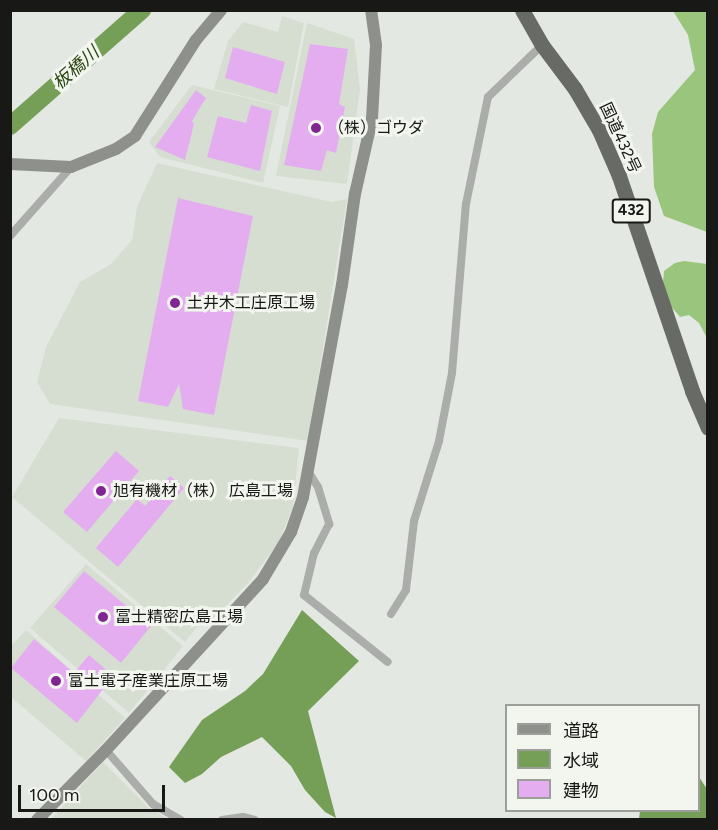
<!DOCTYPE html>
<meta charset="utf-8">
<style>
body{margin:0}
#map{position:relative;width:718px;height:830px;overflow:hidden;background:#e4e8e2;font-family:Figtree,"Noto Sans JP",sans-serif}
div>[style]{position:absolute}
.built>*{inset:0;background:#d6ded1}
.forest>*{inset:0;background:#9ac57c}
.water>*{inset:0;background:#759e56}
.river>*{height:18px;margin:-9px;padding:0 9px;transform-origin:9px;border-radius:9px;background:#759e56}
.building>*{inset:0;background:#e4adf0}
.street>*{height:8px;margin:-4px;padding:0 4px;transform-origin:4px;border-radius:4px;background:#abadaa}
.secondary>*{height:12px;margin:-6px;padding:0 6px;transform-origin:6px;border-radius:6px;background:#8e908c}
.highway>*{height:15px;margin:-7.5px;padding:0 7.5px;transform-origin:7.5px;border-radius:7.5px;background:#676a65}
.dots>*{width:16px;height:16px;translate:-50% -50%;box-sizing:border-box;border:3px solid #f2f6ef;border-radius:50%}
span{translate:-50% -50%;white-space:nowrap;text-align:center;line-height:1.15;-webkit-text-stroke:6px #f2f6ef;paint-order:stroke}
.shield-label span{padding:2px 4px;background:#f2f6ef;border:2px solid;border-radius:4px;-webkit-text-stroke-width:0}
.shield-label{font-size:15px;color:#181917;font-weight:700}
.poi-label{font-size:16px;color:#181917}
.left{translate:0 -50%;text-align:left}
.street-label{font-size:16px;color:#181917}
.water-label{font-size:18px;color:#2b4613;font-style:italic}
.frame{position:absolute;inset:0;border:12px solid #181917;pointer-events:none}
.legend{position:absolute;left:505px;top:704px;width:195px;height:108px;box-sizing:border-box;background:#f2f6ef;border:2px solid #9b9e99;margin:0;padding:8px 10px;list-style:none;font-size:18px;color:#181917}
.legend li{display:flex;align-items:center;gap:12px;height:30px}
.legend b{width:30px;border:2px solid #9b9e99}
.scale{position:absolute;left:18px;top:785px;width:147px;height:27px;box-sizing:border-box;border:3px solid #181917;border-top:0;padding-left:8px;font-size:18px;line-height:21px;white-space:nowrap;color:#181917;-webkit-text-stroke:4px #f2f6ef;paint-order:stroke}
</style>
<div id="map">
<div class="built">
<div style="clip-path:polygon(282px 16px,304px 23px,288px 107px,214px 89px,228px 41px,243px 22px,278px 32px)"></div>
<div style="clip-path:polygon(307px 23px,354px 39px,360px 89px,347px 184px,276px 176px)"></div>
<div style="clip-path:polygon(192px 85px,280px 106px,263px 183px,160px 157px,149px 142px)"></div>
<div style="clip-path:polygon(157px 163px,332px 202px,347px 199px,308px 441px,50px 404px,37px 382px,46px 347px,80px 282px,111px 264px,132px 240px,137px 207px)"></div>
<div style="clip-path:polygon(59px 418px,299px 448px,293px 507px,278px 543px,249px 582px,212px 620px,196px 628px,185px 642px,12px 497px)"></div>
<div style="clip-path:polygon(86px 564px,183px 646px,129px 713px,30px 628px)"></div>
<div style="clip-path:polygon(26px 630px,125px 718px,86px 761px,11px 697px,10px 647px)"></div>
<div style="clip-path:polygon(103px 762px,149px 808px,168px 819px,51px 819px)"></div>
</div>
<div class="forest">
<div style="clip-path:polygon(673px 11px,705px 11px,707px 15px,707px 232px,664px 216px,654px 187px,652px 134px,658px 112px,695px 70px,688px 35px)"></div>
<div style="clip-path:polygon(684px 261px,707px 264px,707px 338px,699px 323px,689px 315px,680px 317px,669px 304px,663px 283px,664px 271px,675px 263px)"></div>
</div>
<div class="water">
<div style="clip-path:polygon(302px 610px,359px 661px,308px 711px,336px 818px,325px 812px,305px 790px,291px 766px,262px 737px,221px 757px,202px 774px,185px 783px,169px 767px,202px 720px,245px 691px,263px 674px)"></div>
<div style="clip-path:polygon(699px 777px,707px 789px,707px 819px,639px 819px,640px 811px,698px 810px)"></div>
</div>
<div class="river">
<div style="left:10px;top:126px;width:176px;rotate:-41.3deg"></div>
</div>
<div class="building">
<div style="clip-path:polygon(310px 44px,348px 49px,339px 104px,345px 107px,336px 153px,327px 150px,321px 171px,284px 165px)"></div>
<div style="clip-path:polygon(233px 47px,285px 62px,277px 94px,225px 78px)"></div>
<div style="clip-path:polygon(196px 90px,206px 98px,192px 121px,194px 124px,185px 160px,155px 147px)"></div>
<div style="clip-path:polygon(251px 105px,272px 111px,260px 171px,207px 157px,218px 116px,246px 123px)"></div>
<div style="clip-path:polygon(178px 198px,253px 216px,214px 415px,183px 409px,179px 384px,168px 407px,138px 401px)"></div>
<div style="clip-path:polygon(116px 451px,139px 471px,87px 532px,63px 512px)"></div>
<div style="clip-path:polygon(170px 476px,184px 488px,118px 567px,96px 548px,137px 499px,145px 506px)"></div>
<div style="clip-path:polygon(84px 571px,151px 626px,121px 663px,54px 607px)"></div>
<div style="clip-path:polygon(34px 639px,74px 673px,89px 655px,113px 676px,77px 723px,11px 668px)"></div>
</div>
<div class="street">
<div style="left:10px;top:236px;width:92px;rotate:-48.5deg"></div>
<div style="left:308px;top:471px;width:19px;rotate:58deg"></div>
<div style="left:318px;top:487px;width:39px;rotate:73deg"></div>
<div style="left:329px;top:524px;width:33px;rotate:117deg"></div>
<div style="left:314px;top:553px;width:43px;rotate:103.4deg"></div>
<div style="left:304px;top:595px;width:107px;rotate:38.6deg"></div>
<div style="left:391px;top:614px;width:28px;rotate:-58deg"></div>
<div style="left:406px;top:590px;width:69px;rotate:-83.4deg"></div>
<div style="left:414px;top:521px;width:84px;rotate:-72.6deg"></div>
<div style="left:439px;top:441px;width:69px;rotate:-79.2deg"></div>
<div style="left:452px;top:373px;width:170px;rotate:-85.3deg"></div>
<div style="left:466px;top:204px;width:109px;rotate:-78.4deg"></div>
<div style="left:488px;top:97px;width:75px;rotate:-43.9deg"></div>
<div style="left:106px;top:750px;width:72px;rotate:49deg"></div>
<div style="left:153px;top:804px;width:32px;rotate:30deg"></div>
<div style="left:222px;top:820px;width:21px;rotate:-8deg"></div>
<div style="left:243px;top:817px;width:12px;rotate:14deg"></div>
</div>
<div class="secondary">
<div style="left:10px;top:164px;width:61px;rotate:2.8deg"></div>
<div style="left:71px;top:167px;width:48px;rotate:-21.8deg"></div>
<div style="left:116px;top:149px;width:23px;rotate:-34deg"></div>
<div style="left:135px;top:136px;width:114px;rotate:-57.6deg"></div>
<div style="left:196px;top:40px;width:39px;rotate:-50deg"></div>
<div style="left:37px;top:820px;width:98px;rotate:-45.4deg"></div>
<div style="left:106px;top:750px;width:232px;rotate:-47.4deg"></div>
<div style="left:263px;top:579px;width:55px;rotate:-59.2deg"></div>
<div style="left:291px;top:532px;width:37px;rotate:-71deg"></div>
<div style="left:303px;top:497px;width:216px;rotate:-79.6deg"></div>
<div style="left:342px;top:285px;width:92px;rotate:-81.9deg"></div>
<div style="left:355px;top:194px;width:77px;rotate:-77.2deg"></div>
<div style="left:372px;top:119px;width:74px;rotate:-86.9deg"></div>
<div style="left:376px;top:45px;width:35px;rotate:-98deg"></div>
</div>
<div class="highway">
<div style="left:522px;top:10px;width:40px;rotate:60.3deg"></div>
<div style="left:542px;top:45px;width:55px;rotate:53.1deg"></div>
<div style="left:575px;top:89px;width:48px;rotate:59.7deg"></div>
<div style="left:599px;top:130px;width:50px;rotate:66.5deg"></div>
<div style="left:619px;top:176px;width:227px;rotate:71.2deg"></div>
<div style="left:692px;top:391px;width:40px;rotate:66.6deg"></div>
</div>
<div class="dots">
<div style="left:316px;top:128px;background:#802592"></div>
<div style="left:175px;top:303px;background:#802592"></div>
<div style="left:101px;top:491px;background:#802592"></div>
<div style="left:103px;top:617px;background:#802592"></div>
<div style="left:56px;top:681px;background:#802592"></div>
</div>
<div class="shield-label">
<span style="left:631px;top:211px">432</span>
</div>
<div class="poi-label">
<span class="left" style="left:328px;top:128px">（株）ゴウダ</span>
<span class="left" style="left:187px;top:303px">土井木工庄原工場</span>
<span class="left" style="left:113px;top:491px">旭有機材（株） 広島工場</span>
<span class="left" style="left:115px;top:617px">冨士精密広島工場</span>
<span class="left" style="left:68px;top:681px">富士電子産業庄原工場</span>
</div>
<div class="street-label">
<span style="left:620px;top:138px;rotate:65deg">国道432号</span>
</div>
<div class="water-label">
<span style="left:76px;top:68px;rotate:-41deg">板橋川</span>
</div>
<div class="frame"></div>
<ul class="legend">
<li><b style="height:8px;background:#8e908c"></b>道路</li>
<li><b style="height:16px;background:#759e56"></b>水域</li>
<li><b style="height:16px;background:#e4adf0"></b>建物</li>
</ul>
<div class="scale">100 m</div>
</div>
